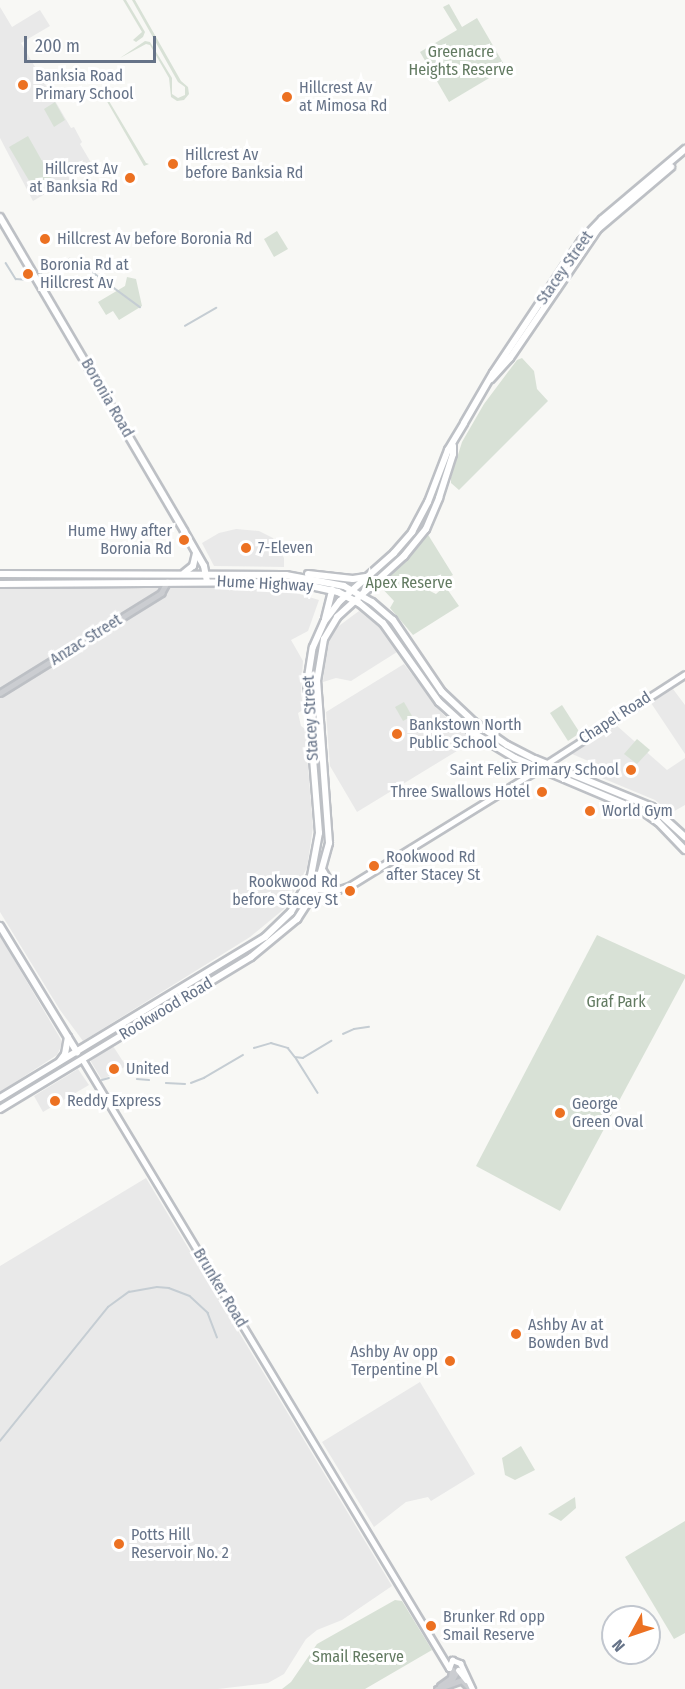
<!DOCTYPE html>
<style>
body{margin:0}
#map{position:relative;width:685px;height:1689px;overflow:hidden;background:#f8f8f5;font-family:"Fira Sans Condensed",sans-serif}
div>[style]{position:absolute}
.built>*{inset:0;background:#e9e9e9}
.green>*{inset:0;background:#d8e1d6}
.stream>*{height:1.5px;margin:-0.75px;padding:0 0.75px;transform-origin:0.75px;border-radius:0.75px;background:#c5cdd3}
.roads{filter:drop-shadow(2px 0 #bdc0c5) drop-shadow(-2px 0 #bdc0c5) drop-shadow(0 2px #bdc0c5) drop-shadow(0 -2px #bdc0c5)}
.tertiary>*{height:4.5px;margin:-2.25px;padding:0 2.25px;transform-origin:2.25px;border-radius:2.25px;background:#cbcdd1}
.secondary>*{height:5px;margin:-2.5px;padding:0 2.5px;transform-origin:2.5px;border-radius:2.5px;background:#fff}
.primary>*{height:6px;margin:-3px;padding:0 3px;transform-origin:3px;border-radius:3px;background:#fff}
.trunk>*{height:6px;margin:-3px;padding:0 3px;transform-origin:3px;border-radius:3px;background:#fff}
.dots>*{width:16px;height:16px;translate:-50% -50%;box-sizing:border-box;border:3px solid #fff;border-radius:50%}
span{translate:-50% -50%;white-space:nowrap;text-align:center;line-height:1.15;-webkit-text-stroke:6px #fff;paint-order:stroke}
.park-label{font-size:16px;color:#627a61}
.poi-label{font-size:16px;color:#667388}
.left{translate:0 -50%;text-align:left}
.right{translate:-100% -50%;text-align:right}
.street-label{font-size:16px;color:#667388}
.north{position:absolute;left:601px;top:1605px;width:60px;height:60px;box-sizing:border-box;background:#fff;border:2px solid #c2c7cf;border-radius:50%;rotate:230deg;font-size:16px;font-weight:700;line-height:24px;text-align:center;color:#667388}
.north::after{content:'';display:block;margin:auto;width:21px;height:27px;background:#ec7122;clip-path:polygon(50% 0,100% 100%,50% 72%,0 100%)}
.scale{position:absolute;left:24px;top:36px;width:132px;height:27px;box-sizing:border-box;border:3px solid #667388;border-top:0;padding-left:8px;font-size:18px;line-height:21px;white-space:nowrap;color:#667388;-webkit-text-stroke:4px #fff;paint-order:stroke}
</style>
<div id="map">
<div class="built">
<div style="clip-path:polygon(0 7px,12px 27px,40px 10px,50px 26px,21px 43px,71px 128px,74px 127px,82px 142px,80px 144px,93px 166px,33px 201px,0 138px)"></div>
<div style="clip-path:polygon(236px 529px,259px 531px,273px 538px,284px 558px,284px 567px,214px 566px,202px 543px,219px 533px)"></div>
<div style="clip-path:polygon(155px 587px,283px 589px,319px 600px,308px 631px,291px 640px,303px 661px,301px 691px,303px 710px,298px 713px,301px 726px,305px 729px,313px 827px,307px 868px,284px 909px,250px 937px,83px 1041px,60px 1010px,0 912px,0 589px)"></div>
<div style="clip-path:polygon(359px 611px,381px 628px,398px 649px,397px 652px,351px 681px,336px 678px,323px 682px,325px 656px,332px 631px)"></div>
<div style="clip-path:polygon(404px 664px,441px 712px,456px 728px,475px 740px,357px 812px,330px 766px,326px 712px)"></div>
<div style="clip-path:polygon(673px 689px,685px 705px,685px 754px,651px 703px)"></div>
<div style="clip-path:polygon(616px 725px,667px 770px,685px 758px,685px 805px,671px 813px,655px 800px,590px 773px,600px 766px,572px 754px)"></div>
<div style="clip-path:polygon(0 936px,63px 1043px,57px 1055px,0 1092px)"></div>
<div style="clip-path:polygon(113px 1046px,126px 1066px,102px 1080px,90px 1060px)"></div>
<div style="clip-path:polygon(78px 1069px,89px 1085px,43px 1112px,34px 1096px)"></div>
<div style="clip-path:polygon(146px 1178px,392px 1586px,342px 1620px,317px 1630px,306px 1639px,284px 1674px,268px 1683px,218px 1689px,0 1689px,0 1266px)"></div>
<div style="clip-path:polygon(420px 1382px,475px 1474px,431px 1501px,428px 1497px,406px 1502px,374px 1527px,322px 1442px)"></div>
</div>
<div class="green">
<div style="clip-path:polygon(123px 0,126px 0,145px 32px,143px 37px,136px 42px,133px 40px,142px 32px)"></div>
<div style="clip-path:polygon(132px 0,135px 0,181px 81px,188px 87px,189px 94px,184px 100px,177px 101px,171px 97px,169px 78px,150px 45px,146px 44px,120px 58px,145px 41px,150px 42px,172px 78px,172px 94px,178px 98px,185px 95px,185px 87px,178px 82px)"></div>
<div style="clip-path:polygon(449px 4px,462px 27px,477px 18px,506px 68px,449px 102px,420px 52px,457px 30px,443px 7px)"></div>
<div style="clip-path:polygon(106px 96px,146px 163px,149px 164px,144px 166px,105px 98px)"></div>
<div style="clip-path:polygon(55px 102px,65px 120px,54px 127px,44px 109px)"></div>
<div style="clip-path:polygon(28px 136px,55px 184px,37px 194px,9px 147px)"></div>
<div style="clip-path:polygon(277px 231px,288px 249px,274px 257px,264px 239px)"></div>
<div style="clip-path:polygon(127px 277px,136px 279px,142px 306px,119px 320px,113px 311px,106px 315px,98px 302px,125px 286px)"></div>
<div style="clip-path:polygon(522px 358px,534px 371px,537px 389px,548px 401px,459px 490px,451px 483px,451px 477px,462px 442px,484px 404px,517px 360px)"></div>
<div style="clip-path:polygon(427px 533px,453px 575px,432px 585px,430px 591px,436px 594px,445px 586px,459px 606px,413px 635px,390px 608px,394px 601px,377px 583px,408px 556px)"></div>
<div style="clip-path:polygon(404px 702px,412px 716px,403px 721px,395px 707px)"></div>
<div style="clip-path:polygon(562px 705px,580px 733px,568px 741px,550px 713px)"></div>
<div style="clip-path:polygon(637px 739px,650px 750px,637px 764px,624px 754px)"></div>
<div style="clip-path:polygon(597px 935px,685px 975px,685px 978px,560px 1211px,476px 1166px)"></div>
<div style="clip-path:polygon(521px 1446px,535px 1470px,515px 1480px,505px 1475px,502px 1458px)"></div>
<div style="clip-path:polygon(575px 1497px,576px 1508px,561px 1521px,548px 1514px)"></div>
<div style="clip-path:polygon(685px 1521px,685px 1633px,674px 1639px,625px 1557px)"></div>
<div style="clip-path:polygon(395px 1600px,402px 1601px,432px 1650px,365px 1689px,282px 1689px,291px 1682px,317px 1644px)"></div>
</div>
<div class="stream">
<div style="left:6px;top:263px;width:19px;rotate:58deg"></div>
<div style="left:16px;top:279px;width:13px;rotate:4deg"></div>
<div style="left:41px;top:273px;width:32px;rotate:-26deg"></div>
<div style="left:70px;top:259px;width:14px;rotate:25deg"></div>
<div style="left:83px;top:265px;width:71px;rotate:36.4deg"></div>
<div style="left:185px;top:326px;width:36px;rotate:-30deg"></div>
<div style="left:343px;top:1034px;width:12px;rotate:-24deg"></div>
<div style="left:354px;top:1029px;width:15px;rotate:-8deg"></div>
<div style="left:254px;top:1048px;width:18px;rotate:-16deg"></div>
<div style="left:271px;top:1043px;width:18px;rotate:16deg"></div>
<div style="left:288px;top:1048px;width:11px;rotate:52deg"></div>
<div style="left:295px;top:1057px;width:8px;rotate:7deg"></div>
<div style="left:303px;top:1058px;width:33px;rotate:-31deg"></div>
<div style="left:296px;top:1058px;width:41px;rotate:57.8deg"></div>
<div style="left:137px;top:1079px;width:12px;rotate:5deg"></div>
<div style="left:102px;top:1080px;width:7px;rotate:-16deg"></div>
<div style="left:166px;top:1083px;width:19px;rotate:3deg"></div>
<div style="left:191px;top:1083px;width:14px;rotate:-21deg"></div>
<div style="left:204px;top:1078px;width:45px;rotate:-30.5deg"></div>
<div style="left:0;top:1441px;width:172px;rotate:-51.1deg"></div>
<div style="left:108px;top:1307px;width:26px;rotate:-36deg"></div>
<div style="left:129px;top:1292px;width:28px;rotate:-10deg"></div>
<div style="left:157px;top:1287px;width:12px;rotate:5deg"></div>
<div style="left:169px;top:1288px;width:22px;rotate:21deg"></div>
<div style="left:190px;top:1296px;width:25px;rotate:43deg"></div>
<div style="left:208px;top:1313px;width:26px;rotate:69deg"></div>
</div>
<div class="roads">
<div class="tertiary">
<div style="left:0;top:693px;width:190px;rotate:-31.8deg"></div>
<div style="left:161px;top:593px;width:13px;rotate:-61deg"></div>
<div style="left:450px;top:1683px;width:14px;rotate:-60deg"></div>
<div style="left:440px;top:1686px;width:14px;rotate:-36deg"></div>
<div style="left:451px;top:1678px;width:8px;rotate:-83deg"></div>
<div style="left:437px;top:1689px;width:27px;rotate:-20deg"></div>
<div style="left:462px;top:1680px;width:13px;rotate:45deg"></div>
</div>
<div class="secondary">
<div style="left:303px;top:893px;width:11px;rotate:-22deg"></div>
<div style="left:313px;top:889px;width:21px;rotate:5deg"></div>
<div style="left:334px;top:891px;width:18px;rotate:-19deg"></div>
<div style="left:351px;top:885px;width:213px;rotate:-31.7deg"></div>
<div style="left:532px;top:773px;width:182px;rotate:-32.9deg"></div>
<div style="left:82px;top:1059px;width:711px;rotate:58.93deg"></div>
<div style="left:460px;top:1663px;width:29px;rotate:65deg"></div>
<div style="left:449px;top:1668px;width:9px;rotate:-69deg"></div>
<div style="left:452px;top:1660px;width:9px;rotate:21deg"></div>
<div style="left:458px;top:1670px;width:13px;rotate:51deg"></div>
</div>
<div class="primary">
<div style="left:0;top:217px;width:364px;rotate:59.6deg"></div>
<div style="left:184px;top:531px;width:40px;rotate:60.3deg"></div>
<div style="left:204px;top:566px;width:16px;rotate:79deg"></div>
<div style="left:184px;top:573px;width:11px;rotate:-38deg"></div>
<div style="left:193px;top:566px;width:13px;rotate:-77deg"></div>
<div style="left:0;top:926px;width:148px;rotate:58.6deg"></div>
</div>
<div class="trunk">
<div style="left:491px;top:379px;width:28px;rotate:-48deg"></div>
<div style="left:510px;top:358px;width:156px;rotate:-55.7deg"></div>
<div style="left:598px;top:229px;width:96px;rotate:-40.3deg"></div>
<div style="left:0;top:574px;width:286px;rotate:0.2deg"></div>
<div style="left:286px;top:575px;width:59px;rotate:10.7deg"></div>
<div style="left:344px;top:586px;width:32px;rotate:30deg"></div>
<div style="left:372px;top:602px;width:28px;rotate:41deg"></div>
<div style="left:393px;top:620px;width:87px;rotate:55.8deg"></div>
<div style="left:442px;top:692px;width:44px;rotate:43.2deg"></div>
<div style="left:474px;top:722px;width:40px;rotate:34.9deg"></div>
<div style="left:507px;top:745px;width:31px;rotate:27deg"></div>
<div style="left:535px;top:759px;width:126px;rotate:22.3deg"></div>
<div style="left:652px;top:807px;width:45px;rotate:42.3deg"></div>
<div style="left:308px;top:574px;width:45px;rotate:6.3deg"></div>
<div style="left:353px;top:579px;width:13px;rotate:-9deg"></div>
<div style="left:0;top:584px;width:293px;rotate:-0.4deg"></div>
<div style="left:293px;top:582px;width:46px;rotate:12.5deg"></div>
<div style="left:338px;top:592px;width:24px;rotate:28deg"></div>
<div style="left:359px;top:603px;width:31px;rotate:40deg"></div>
<div style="left:383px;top:623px;width:97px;rotate:54.7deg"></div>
<div style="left:439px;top:702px;width:45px;rotate:42.3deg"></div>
<div style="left:472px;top:732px;width:50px;rotate:31.2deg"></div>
<div style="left:515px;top:758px;width:141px;rotate:22.9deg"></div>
<div style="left:645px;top:813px;width:16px;rotate:35deg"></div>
<div style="left:658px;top:822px;width:39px;rotate:46deg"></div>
<div style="left:325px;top:619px;width:30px;rotate:-76deg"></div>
<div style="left:323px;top:871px;width:16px;rotate:60deg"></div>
<div style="left:331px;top:885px;width:9px;rotate:32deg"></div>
<div style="left:60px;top:1061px;width:9px;rotate:-54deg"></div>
<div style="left:65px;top:1054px;width:17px;rotate:-80deg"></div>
<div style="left:0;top:1098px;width:310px;rotate:-31.3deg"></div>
<div style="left:265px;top:937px;width:36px;rotate:-44deg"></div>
<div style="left:291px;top:912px;width:41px;rotate:-60.9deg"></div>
<div style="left:311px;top:876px;width:44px;rotate:-79.5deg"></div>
<div style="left:319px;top:833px;width:150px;rotate:-94.6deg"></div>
<div style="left:307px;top:683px;width:36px;rotate:-81deg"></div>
<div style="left:313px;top:647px;width:27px;rotate:-66deg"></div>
<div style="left:324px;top:622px;width:26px;rotate:-53deg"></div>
<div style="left:340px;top:601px;width:72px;rotate:-41.6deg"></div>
<div style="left:394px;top:553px;width:28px;rotate:-49deg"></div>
<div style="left:412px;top:532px;width:34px;rotate:-62deg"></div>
<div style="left:428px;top:502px;width:56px;rotate:-69deg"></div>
<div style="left:448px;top:450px;width:31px;rotate:-59deg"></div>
<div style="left:464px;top:423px;width:58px;rotate:-59.9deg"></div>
<div style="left:493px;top:373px;width:159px;rotate:-56.3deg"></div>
<div style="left:581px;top:241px;width:30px;rotate:-46deg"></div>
<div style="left:602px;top:219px;width:109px;rotate:-40.1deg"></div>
<div style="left:0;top:1109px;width:293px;rotate:-31.2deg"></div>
<div style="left:251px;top:957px;width:60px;rotate:-39.6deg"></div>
<div style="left:297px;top:919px;width:35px;rotate:-57deg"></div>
<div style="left:316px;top:890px;width:49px;rotate:-74.5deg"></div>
<div style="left:329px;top:843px;width:162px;rotate:-94.2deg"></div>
<div style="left:317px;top:681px;width:43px;rotate:-80.5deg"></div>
<div style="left:324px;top:639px;width:26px;rotate:-59deg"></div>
<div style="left:337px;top:617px;width:91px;rotate:-42.3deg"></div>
<div style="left:404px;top:556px;width:35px;rotate:-51deg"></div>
<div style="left:426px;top:529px;width:34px;rotate:-67deg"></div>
<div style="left:439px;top:498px;width:46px;rotate:-72.3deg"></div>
<div style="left:453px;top:454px;width:8px;rotate:-90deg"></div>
</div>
</div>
<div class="dots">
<div style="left:23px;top:85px;background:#ec7122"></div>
<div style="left:287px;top:97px;background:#ec7122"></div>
<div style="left:173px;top:164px;background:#ec7122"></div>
<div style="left:130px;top:178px;background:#ec7122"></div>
<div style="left:45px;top:239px;background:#ec7122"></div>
<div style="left:28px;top:274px;background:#ec7122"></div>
<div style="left:184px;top:540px;background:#ec7122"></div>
<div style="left:246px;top:548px;background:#ec7122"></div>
<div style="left:397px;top:734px;background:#ec7122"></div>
<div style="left:631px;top:770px;background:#ec7122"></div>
<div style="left:542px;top:792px;background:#ec7122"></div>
<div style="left:590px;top:811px;background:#ec7122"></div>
<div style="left:374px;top:866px;background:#ec7122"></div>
<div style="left:350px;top:891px;background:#ec7122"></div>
<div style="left:114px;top:1069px;background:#ec7122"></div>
<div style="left:55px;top:1101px;background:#ec7122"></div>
<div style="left:560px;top:1113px;background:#ec7122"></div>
<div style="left:516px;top:1334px;background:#ec7122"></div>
<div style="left:450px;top:1361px;background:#ec7122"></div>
<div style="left:119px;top:1544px;background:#ec7122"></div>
<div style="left:431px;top:1626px;background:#ec7122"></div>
</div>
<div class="park-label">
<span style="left:461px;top:61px">Greenacre<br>Heights Reserve</span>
<span style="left:409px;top:583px">Apex Reserve</span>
<span style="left:616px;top:1002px">Graf Park</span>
<span style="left:358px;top:1657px">Smail Reserve</span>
</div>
<div class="poi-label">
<span class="left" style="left:35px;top:85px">Banksia Road<br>Primary School</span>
<span class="left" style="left:299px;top:97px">Hillcrest Av<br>at Mimosa Rd</span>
<span class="left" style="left:185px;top:164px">Hillcrest Av<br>before Banksia Rd</span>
<span class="right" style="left:118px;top:178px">Hillcrest Av<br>at Banksia Rd</span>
<span class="left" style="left:57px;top:239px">Hillcrest Av before Boronia Rd</span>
<span class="left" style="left:40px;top:274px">Boronia Rd at<br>Hillcrest Av</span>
<span class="right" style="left:172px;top:540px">Hume Hwy after<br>Boronia Rd</span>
<span class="left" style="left:258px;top:548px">7-Eleven</span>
<span class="left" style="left:409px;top:734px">Bankstown North<br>Public School</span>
<span class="right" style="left:619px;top:770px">Saint Felix Primary School</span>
<span class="right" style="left:530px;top:792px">Three Swallows Hotel</span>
<span class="left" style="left:602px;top:811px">World Gym</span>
<span class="left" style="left:386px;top:866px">Rookwood Rd<br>after Stacey St</span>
<span class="right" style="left:338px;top:891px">Rookwood Rd<br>before Stacey St</span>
<span class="left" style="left:126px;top:1069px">United</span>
<span class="left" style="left:67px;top:1101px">Reddy Express</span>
<span class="left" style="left:572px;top:1113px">George<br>Green Oval</span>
<span class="left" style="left:528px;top:1334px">Ashby Av at<br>Bowden Bvd</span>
<span class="right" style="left:438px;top:1361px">Ashby Av opp<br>Terpentine Pl</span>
<span class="left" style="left:131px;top:1544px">Potts Hill<br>Reservoir No. 2</span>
<span class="left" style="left:443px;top:1626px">Brunker Rd opp<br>Smail Reserve</span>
</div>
<div class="street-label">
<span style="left:565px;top:268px;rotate:-55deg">Stacey Street</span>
<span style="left:107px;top:398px;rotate:60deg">Boronia Road</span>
<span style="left:265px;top:584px;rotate:3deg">Hume Highway</span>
<span style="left:86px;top:640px;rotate:-32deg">Anzac Street</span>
<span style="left:311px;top:718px;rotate:-93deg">Stacey Street</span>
<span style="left:615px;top:718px;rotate:-33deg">Chapel Road</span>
<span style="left:166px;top:1009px;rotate:-31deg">Rookwood Road</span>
<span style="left:220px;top:1288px;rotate:59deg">Brunker Road</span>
</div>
<div class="north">N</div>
<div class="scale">200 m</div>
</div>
